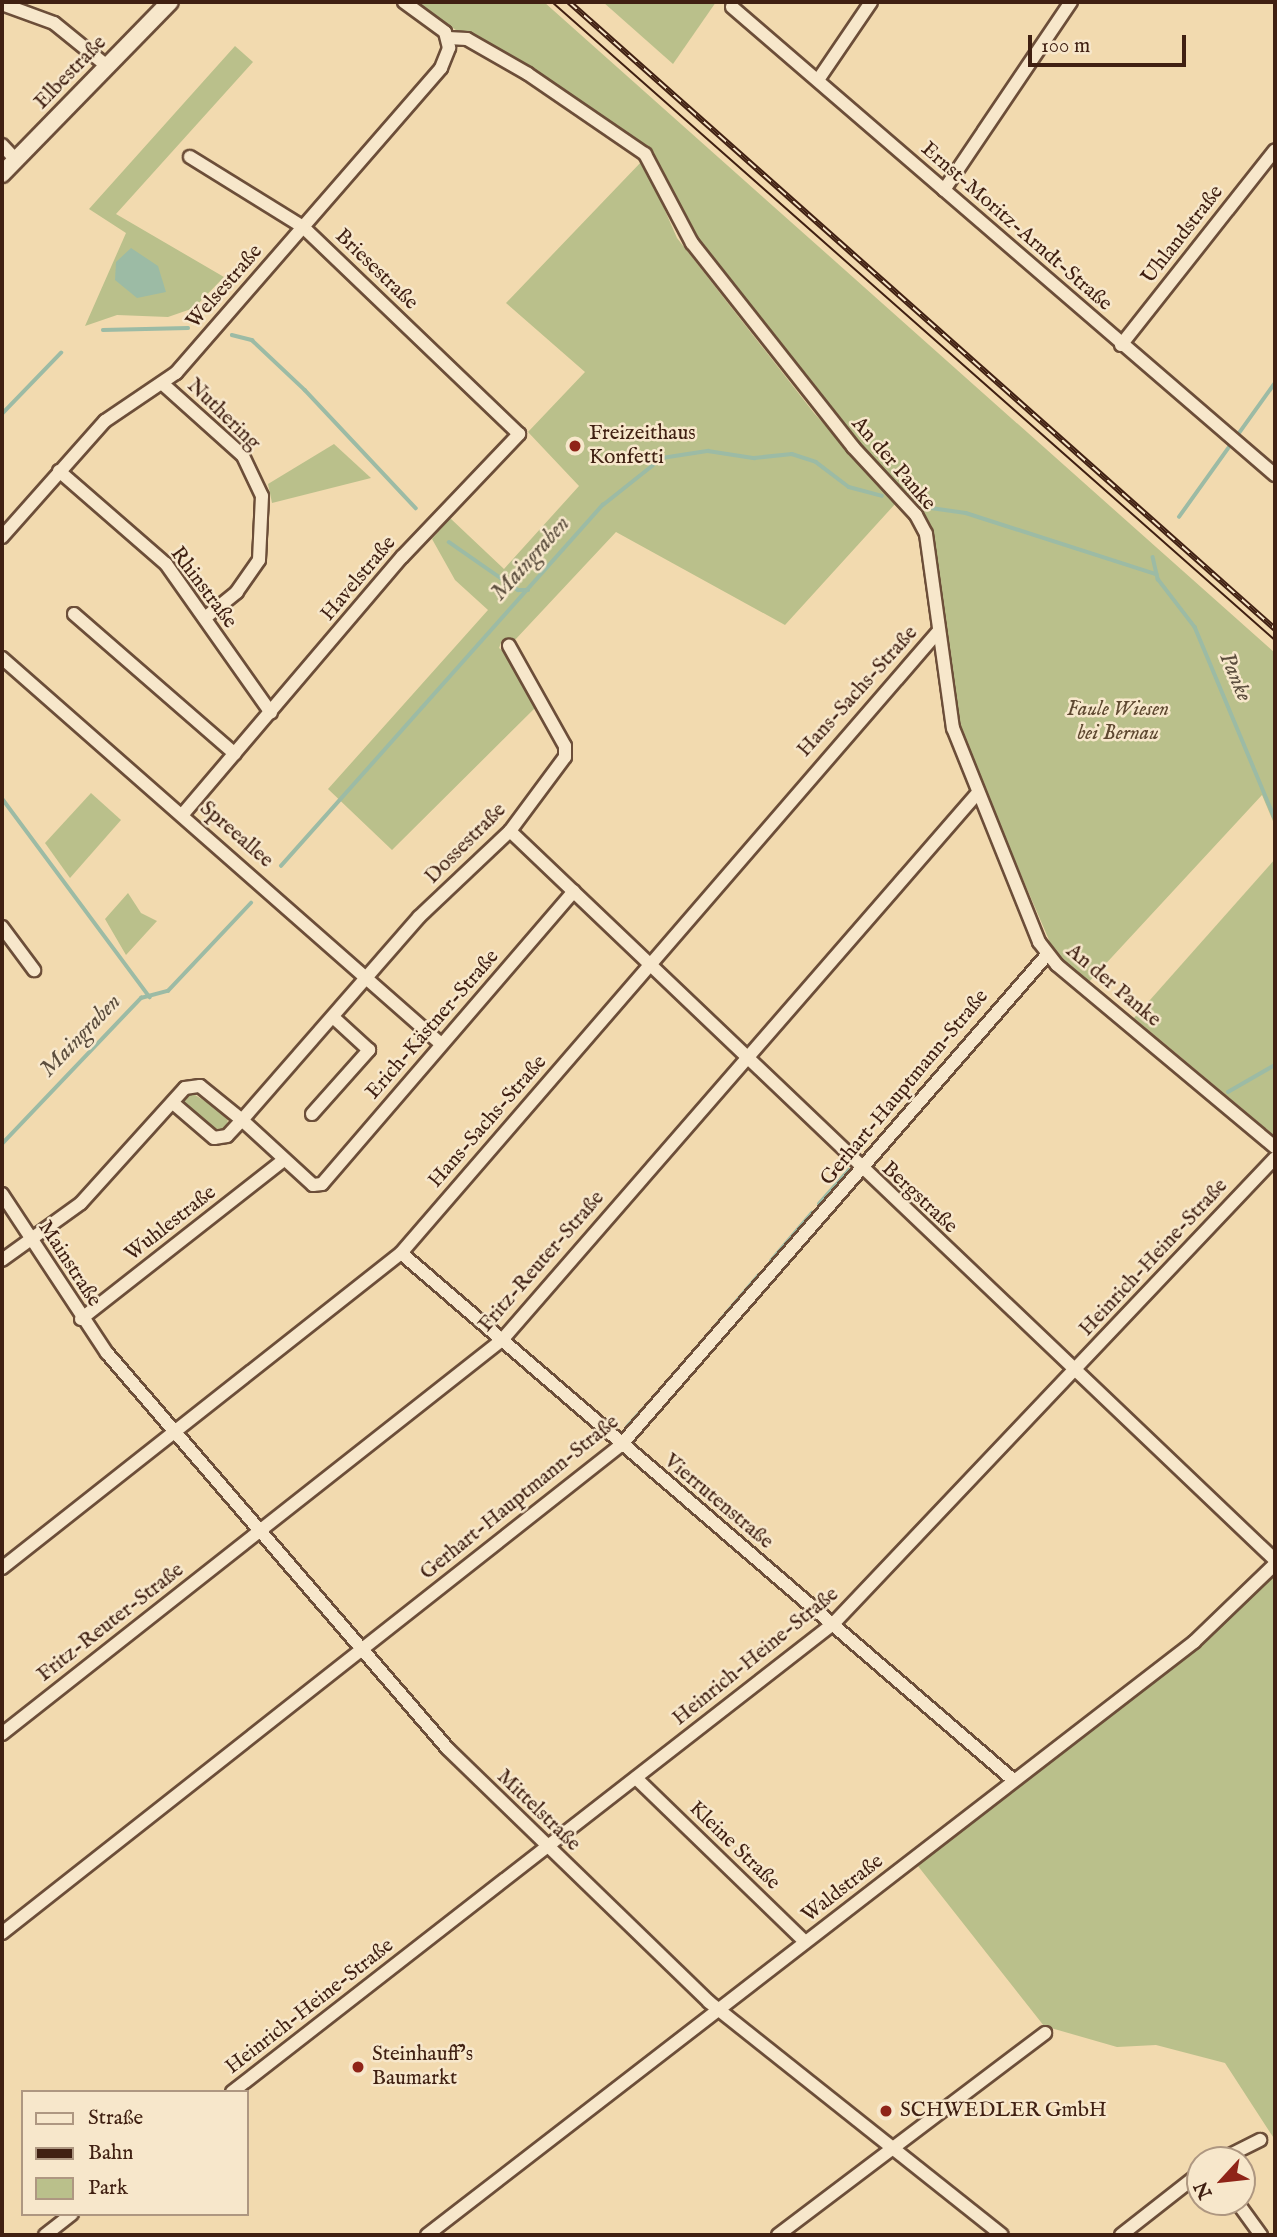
<!DOCTYPE html>
<meta charset="utf-8">
<style>
body{margin:0}
#map{position:relative;width:1277px;height:2237px;overflow:hidden;background:#f2daaf;font-family:"IM FELL English",serif}
div>[style]{position:absolute}
.green>*{inset:0;background:#bac08b}
.water>*{inset:0;background:#9cbba5}
.stream>*{height:3.5px;margin:-1.75px;padding:0 1.75px;transform-origin:1.75px;border-radius:1.75px;background:#9cbba5}
.roads{filter:drop-shadow(2px 0 #6c4e39) drop-shadow(-2px 0 #6c4e39) drop-shadow(0 2px #6c4e39) drop-shadow(0 -2px #6c4e39)}
.minor>*{height:12px;margin:-6px;padding:0 6px;transform-origin:6px;border-radius:6px;background:#f7e7cb}
.tertiary>*{height:16px;margin:-8px;padding:0 8px;transform-origin:8px;border-radius:8px;background:#f7e7cb}
.tram>*{height:2px;margin:-1px;padding:0 1px;transform-origin:1px;border-radius:1px;background:#402012}
.rail>*{height:6px;margin-top:-3px;transform-origin:0;background:repeating-linear-gradient(90deg,#f7e7cb 0 10px,#402012 0 20px);box-sizing:border-box;border-block:2px solid #402012}
.dots>*{width:19px;height:19px;translate:-50% -50%;box-sizing:border-box;border:4px solid #f7e7cb;border-radius:50%}
span{translate:-50% -50%;white-space:nowrap;text-align:center;line-height:1.15;-webkit-text-stroke:5px #f7e7cb;paint-order:stroke}
.street-label{font-size:21px;color:#402012}
.poi-label{font-size:21px;color:#402012}
.left{translate:0 -50%;text-align:left}
.park-label{font-size:21px;color:#5e4830;font-style:italic}
.water-label{font-size:23px;color:#5c4e3e;font-style:italic}
.frame{position:absolute;inset:0;border:4px solid #402012;pointer-events:none}
.legend{position:absolute;left:21px;top:2090px;width:228px;height:126px;box-sizing:border-box;background:#f7e7cb;border:2px solid #ae9781;margin:0;padding:9px 12px;list-style:none;font-size:21px;color:#402012}
.legend li{display:flex;align-items:center;gap:14px;height:35px}
.legend b{width:35px;border:2px solid #ae9781}
.north{position:absolute;left:1186px;top:2146px;width:70px;height:70px;box-sizing:border-box;background:#f7e7cb;border:2px solid #ae9781;border-radius:50%;rotate:243deg;font-size:19px;font-weight:700;line-height:28px;text-align:center;color:#402012}
.north::after{content:'';display:block;margin:auto;width:24px;height:32px;background:#8f2418;clip-path:polygon(50% 0,100% 100%,50% 72%,0 100%)}
.scale{position:absolute;left:1028px;top:35px;width:158px;height:32px;box-sizing:border-box;border:4px solid #402012;border-top:0;padding-left:9px;font-size:21px;line-height:24px;white-space:nowrap;color:#402012;-webkit-text-stroke:5px #f7e7cb;paint-order:stroke}
</style>
<div id="map">
<div class="green">
<div style="clip-path:polygon(412px 2px,544px 2px,1275px 653px,1275px 826px,1262px 795px,1087px 984px,1058px 961px,958px 728px,916px 504px,865px 453px,699px 245px,655px 157px)"></div>
<div style="clip-path:polygon(603px 2px,716px 2px,673px 64px)"></div>
<div style="clip-path:polygon(235px 46px,253px 62px,116px 214px,224px 277px,194px 308px,168px 317px,117px 315px,85px 326px,126px 233px,89px 209px)"></div>
<div style="clip-path:polygon(643px 160px,677px 238px,814px 413px,896px 503px,785px 625px,616px 532px,514px 641px,502px 640px,499px 648px,511px 657px,537px 706px,392px 850px,328px 789px,488px 610px,455px 580px,432px 539px,450px 518px,504px 569px,579px 486px,528px 432px,585px 372px,506px 303px)"></div>
<div style="clip-path:polygon(334px 444px,371px 478px,272px 503px,268px 484px)"></div>
<div style="clip-path:polygon(91px 793px,121px 820px,70px 878px,45px 843px)"></div>
<div style="clip-path:polygon(1275px 859px,1275px 1136px,1134px 1018px)"></div>
<div style="clip-path:polygon(128px 893px,141px 913px,157px 921px,126px 955px,105px 919px)"></div>
<div style="clip-path:polygon(190px 1092px,228px 1115px,227px 1131px,216px 1134px,185px 1110px,182px 1101px)"></div>
<div style="clip-path:polygon(1275px 1569px,1275px 2140px,1225px 2063px,1156px 2045px,1117px 2047px,1044px 2026px,914px 1861px)"></div>
</div>
<div class="water">
<div style="clip-path:polygon(131px 248px,158px 266px,166px 292px,137px 298px,115px 280px,116px 262px)"></div>
</div>
<div class="stream">
<div style="left:103px;top:330px;width:85px;rotate:-1.3deg"></div>
<div style="left:232px;top:335px;width:21px;rotate:14deg"></div>
<div style="left:252px;top:340px;width:73px;rotate:43.3deg"></div>
<div style="left:305px;top:390px;width:162px;rotate:46.8deg"></div>
<div style="left:2px;top:414px;width:85px;rotate:-46deg"></div>
<div style="left:924px;top:507px;width:42px;rotate:8.1deg"></div>
<div style="left:966px;top:513px;width:200px;rotate:17.8deg"></div>
<div style="left:1179px;top:517px;width:165px;rotate:-54.4deg"></div>
<div style="left:449px;top:542px;width:84px;rotate:34.8deg"></div>
<div style="left:518px;top:590px;width:10px"></div>
<div style="left:1153px;top:557px;width:23px;rotate:77deg"></div>
<div style="left:1158px;top:579px;width:61px;rotate:52.4deg"></div>
<div style="left:1195px;top:627px;width:207px;rotate:67.3deg"></div>
<div style="left:2px;top:798px;width:248px;rotate:53.4deg"></div>
<div style="left:281px;top:866px;width:484px;rotate:-48.3deg"></div>
<div style="left:603px;top:505px;width:75px;rotate:-38.5deg"></div>
<div style="left:662px;top:458px;width:47px;rotate:-8.7deg"></div>
<div style="left:708px;top:451px;width:47px;rotate:8.7deg"></div>
<div style="left:754px;top:458px;width:38px;rotate:-6deg"></div>
<div style="left:792px;top:454px;width:25px;rotate:18deg"></div>
<div style="left:816px;top:462px;width:41px;rotate:37.1deg"></div>
<div style="left:849px;top:487px;width:34px;rotate:15deg"></div>
<div style="left:1228px;top:1092px;width:54px;rotate:-29.9deg"></div>
<div style="left:2px;top:1144px;width:202px;rotate:-46.4deg"></div>
<div style="left:141px;top:998px;width:28px;rotate:-15deg"></div>
<div style="left:168px;top:991px;width:121px;rotate:-46.7deg"></div>
<div style="left:819px;top:1204px;width:45px;rotate:-48.6deg"></div>
<div style="left:771px;top:1261px;width:63px;rotate:-49.5deg"></div>
<div style="left:696px;top:1349px;width:97px;rotate:-49.6deg"></div>
<div style="left:656px;top:1395px;width:23px;rotate:-49deg"></div>
<div style="left:627px;top:1427px;width:31px;rotate:-48deg"></div>
</div>
<div class="roads">
<div class="minor">
<div style="left:2px;top:4px;width:55px;rotate:20.1deg"></div>
<div style="left:54px;top:23px;width:68px;rotate:39.1deg"></div>
<div style="left:732px;top:7px;width:717px;rotate:40.76deg"></div>
<div style="left:448px;top:38px;width:19px;rotate:3deg"></div>
<div style="left:467px;top:39px;width:70px;rotate:29.8deg"></div>
<div style="left:528px;top:74px;width:142px;rotate:34.4deg"></div>
<div style="left:645px;top:154px;width:101px;rotate:62.2deg"></div>
<div style="left:692px;top:243px;width:260px;rotate:51.7deg"></div>
<div style="left:853px;top:447px;width:93px;rotate:47.2deg"></div>
<div style="left:916px;top:515px;width:21px;rotate:62deg"></div>
<div style="left:926px;top:534px;width:196px;rotate:82.1deg"></div>
<div style="left:953px;top:728px;width:231px;rotate:68.1deg"></div>
<div style="left:1039px;top:942px;width:29px;rotate:52deg"></div>
<div style="left:1057px;top:965px;width:284px;rotate:39.9deg"></div>
<div style="left:818px;top:80px;width:94px;rotate:-55.8deg"></div>
<div style="left:2px;top:145px;width:21px;rotate:47deg"></div>
<div style="left:944px;top:190px;width:227px;rotate:-56deg"></div>
<div style="left:1121px;top:345px;width:248px;rotate:-51.7deg"></div>
<div style="left:164px;top:385px;width:106px;rotate:41.9deg"></div>
<div style="left:243px;top:456px;width:44px;rotate:64.6deg"></div>
<div style="left:262px;top:496px;width:64px;rotate:92.7deg"></div>
<div style="left:259px;top:560px;width:39px;rotate:125deg"></div>
<div style="left:237px;top:592px;width:40px;rotate:141deg"></div>
<div style="left:59px;top:471px;width:142px;rotate:41deg"></div>
<div style="left:166px;top:564px;width:182px;rotate:54.8deg"></div>
<div style="left:2px;top:537px;width:155px;rotate:-48.4deg"></div>
<div style="left:105px;top:421px;width:86px;rotate:-34.1deg"></div>
<div style="left:176px;top:373px;width:404px;rotate:-49deg"></div>
<div style="left:441px;top:68px;width:22px;rotate:-68deg"></div>
<div style="left:449px;top:48px;width:16px;rotate:-104deg"></div>
<div style="left:445px;top:32px;width:51px;rotate:-143.8deg"></div>
<div style="left:74px;top:614px;width:213px;rotate:41deg"></div>
<div style="left:2px;top:658px;width:585px;rotate:41.32deg"></div>
<div style="left:183px;top:814px;width:338px;rotate:-49.6deg"></div>
<div style="left:402px;top:557px;width:170px;rotate:-46.4deg"></div>
<div style="left:519px;top:434px;width:299px;rotate:-136.2deg"></div>
<div style="left:303px;top:227px;width:133px;rotate:-148.2deg"></div>
<div style="left:510px;top:831px;width:1057px;rotate:43.62deg"></div>
<div style="left:2px;top:927px;width:54px;rotate:53.3deg"></div>
<div style="left:173px;top:1103px;width:54px;rotate:40.5deg"></div>
<div style="left:214px;top:1138px;width:13px;rotate:-9deg"></div>
<div style="left:227px;top:1136px;width:22px;rotate:-47deg"></div>
<div style="left:242px;top:1120px;width:96px;rotate:42.5deg"></div>
<div style="left:313px;top:1185px;width:9px;rotate:-6deg"></div>
<div style="left:322px;top:1184px;width:386px;rotate:-49.3deg"></div>
<div style="left:312px;top:1114px;width:86px;rotate:-48.3deg"></div>
<div style="left:369px;top:1050px;width:49px;rotate:-137.5deg"></div>
<div style="left:2px;top:1194px;width:191px;rotate:56.6deg"></div>
<div style="left:107px;top:1353px;width:523px;rotate:49.27deg"></div>
<div style="left:448px;top:1749px;width:363px;rotate:44.1deg"></div>
<div style="left:709px;top:2002px;width:374px;rotate:38.5deg"></div>
<div style="left:401px;top:1253px;width:806px;rotate:40.72deg"></div>
<div style="left:2px;top:1260px;width:97px;rotate:-35.8deg"></div>
<div style="left:81px;top:1203px;width:155px;rotate:-47.9deg"></div>
<div style="left:185px;top:1088px;width:15px;rotate:-8deg"></div>
<div style="left:200px;top:1086px;width:54px;rotate:39deg"></div>
<div style="left:242px;top:1120px;width:269px;rotate:-48.9deg"></div>
<div style="left:419px;top:917px;width:125px;rotate:-43.4deg"></div>
<div style="left:510px;top:831px;width:92px;rotate:-53.4deg"></div>
<div style="left:565px;top:757px;width:11px;rotate:-90deg"></div>
<div style="left:565px;top:746px;width:115px;rotate:-119.2deg"></div>
<div style="left:81px;top:1319px;width:258px;rotate:-38.1deg"></div>
<div style="left:2px;top:1568px;width:508px;rotate:-38.29deg"></div>
<div style="left:401px;top:1253px;width:820px;rotate:-49.16deg"></div>
<div style="left:2px;top:1734px;width:637px;rotate:-38.24deg"></div>
<div style="left:502px;top:1340px;width:722px;rotate:-48.99deg"></div>
<div style="left:636px;top:1778px;width:235px;rotate:44.1deg"></div>
<div style="left:2px;top:1933px;width:788px;rotate:-38.25deg"></div>
<div style="left:621px;top:1445px;width:649px;rotate:-49deg"></div>
<div style="left:232px;top:2092px;width:762px;rotate:-37.91deg"></div>
<div style="left:833px;top:1624px;width:642px;rotate:-46.51deg"></div>
<div style="left:1220px;top:2160px;width:45px;rotate:-26.6deg"></div>
<div style="left:1237px;top:2202px;width:41px;rotate:54deg"></div>
<div style="left:45px;top:2235px;width:34px;rotate:-38deg"></div>
<div style="left:427px;top:2235px;width:970px;rotate:-37.71deg"></div>
<div style="left:1194px;top:1642px;width:112px;rotate:-43.9deg"></div>
<div style="left:778px;top:2235px;width:335px;rotate:-37.1deg"></div>
<div style="left:1121px;top:2235px;width:100px;rotate:-38.1deg"></div>
</div>
<div class="tertiary">
<div style="left:2px;top:174px;width:240px;rotate:-45.7deg"></div>
</div>
</div>
<div class="tram">
<div style="left:552px;top:2px;width:964px;rotate:41.43deg"></div>
</div>
<div class="rail">
<div style="left:569px;top:2px;width:944px;rotate:41.61deg"></div>
</div>
<div class="dots">
<div style="left:575px;top:446px;background:#8f2418"></div>
<div style="left:358px;top:2067px;background:#8f2418"></div>
<div style="left:886px;top:2111px;background:#8f2418"></div>
</div>
<div class="street-label">
<span style="left:71px;top:73px;rotate:-46deg">Elbestraße</span>
<span style="left:1016px;top:227px;rotate:41deg">Ernst-Moritz-Arndt-Straße</span>
<span style="left:1183px;top:235px;rotate:-52deg">Uhlandstraße</span>
<span style="left:376px;top:270px;rotate:44deg">Briesestraße</span>
<span style="left:225px;top:287px;rotate:-49deg">Welsestraße</span>
<span style="left:223px;top:415px;rotate:44deg">Nuthering</span>
<span style="left:893px;top:464px;rotate:49deg">An der Panke</span>
<span style="left:359px;top:579px;rotate:-50deg">Havelstraße</span>
<span style="left:203px;top:588px;rotate:53deg">Rhinstraße</span>
<span style="left:858px;top:692px;rotate:-48deg">Hans-Sachs-Straße</span>
<span style="left:236px;top:835px;rotate:41deg">Spreeallee</span>
<span style="left:466px;top:844px;rotate:-45deg">Dossestraße</span>
<span style="left:1113px;top:986px;rotate:40deg">An der Panke</span>
<span style="left:433px;top:1025px;rotate:-49deg">Erich-Kästner-Straße</span>
<span style="left:905px;top:1088px;rotate:-50deg">Gerhart-Hauptmann-Straße</span>
<span style="left:488px;top:1122px;rotate:-49deg">Hans-Sachs-Straße</span>
<span style="left:919px;top:1198px;rotate:43deg">Bergstraße</span>
<span style="left:171px;top:1224px;rotate:-38deg">Wuhlestraße</span>
<span style="left:1154px;top:1258px;rotate:-47deg">Heinrich-Heine-Straße</span>
<span style="left:542px;top:1262px;rotate:-49deg">Fritz-Reuter-Straße</span>
<span style="left:69px;top:1264px;rotate:57deg">Mainstraße</span>
<span style="left:520px;top:1498px;rotate:-39deg">Gerhart-Hauptmann-Straße</span>
<span style="left:718px;top:1502px;rotate:40deg">Vierrutenstraße</span>
<span style="left:111px;top:1623px;rotate:-38deg">Fritz-Reuter-Straße</span>
<span style="left:756px;top:1657px;rotate:-39deg">Heinrich-Heine-Straße</span>
<span style="left:538px;top:1811px;rotate:44deg">Mittelstraße</span>
<span style="left:734px;top:1846px;rotate:44deg">Kleine Straße</span>
<span style="left:843px;top:1889px;rotate:-38deg">Waldstraße</span>
<span style="left:310px;top:2007px;rotate:-38deg">Heinrich-Heine-Straße</span>
</div>
<div class="poi-label">
<span class="left" style="left:589px;top:446px">Freizeithaus<br>Konfetti</span>
<span class="left" style="left:372px;top:2067px">Steinhauff's<br>Baumarkt</span>
<span class="left" style="left:900px;top:2111px">SCHWEDLER GmbH</span>
</div>
<div class="park-label">
<span style="left:1118px;top:722px">Faule Wiesen<br>bei Bernau</span>
</div>
<div class="water-label">
<span style="left:531px;top:559px;rotate:-48deg">Maingraben</span>
<span style="left:1235px;top:677px;rotate:67deg">Panke</span>
<span style="left:81px;top:1036px;rotate:-46deg">Maingraben</span>
</div>
<div class="frame"></div>
<ul class="legend">
<li><b style="height:9px;background:#f7e7cb"></b>Straße</li>
<li><b style="height:9px;background:#402012"></b>Bahn</li>
<li><b style="height:19px;background:#bac08b"></b>Park</li>
</ul>
<div class="north">N</div>
<div class="scale">100 m</div>
</div>
